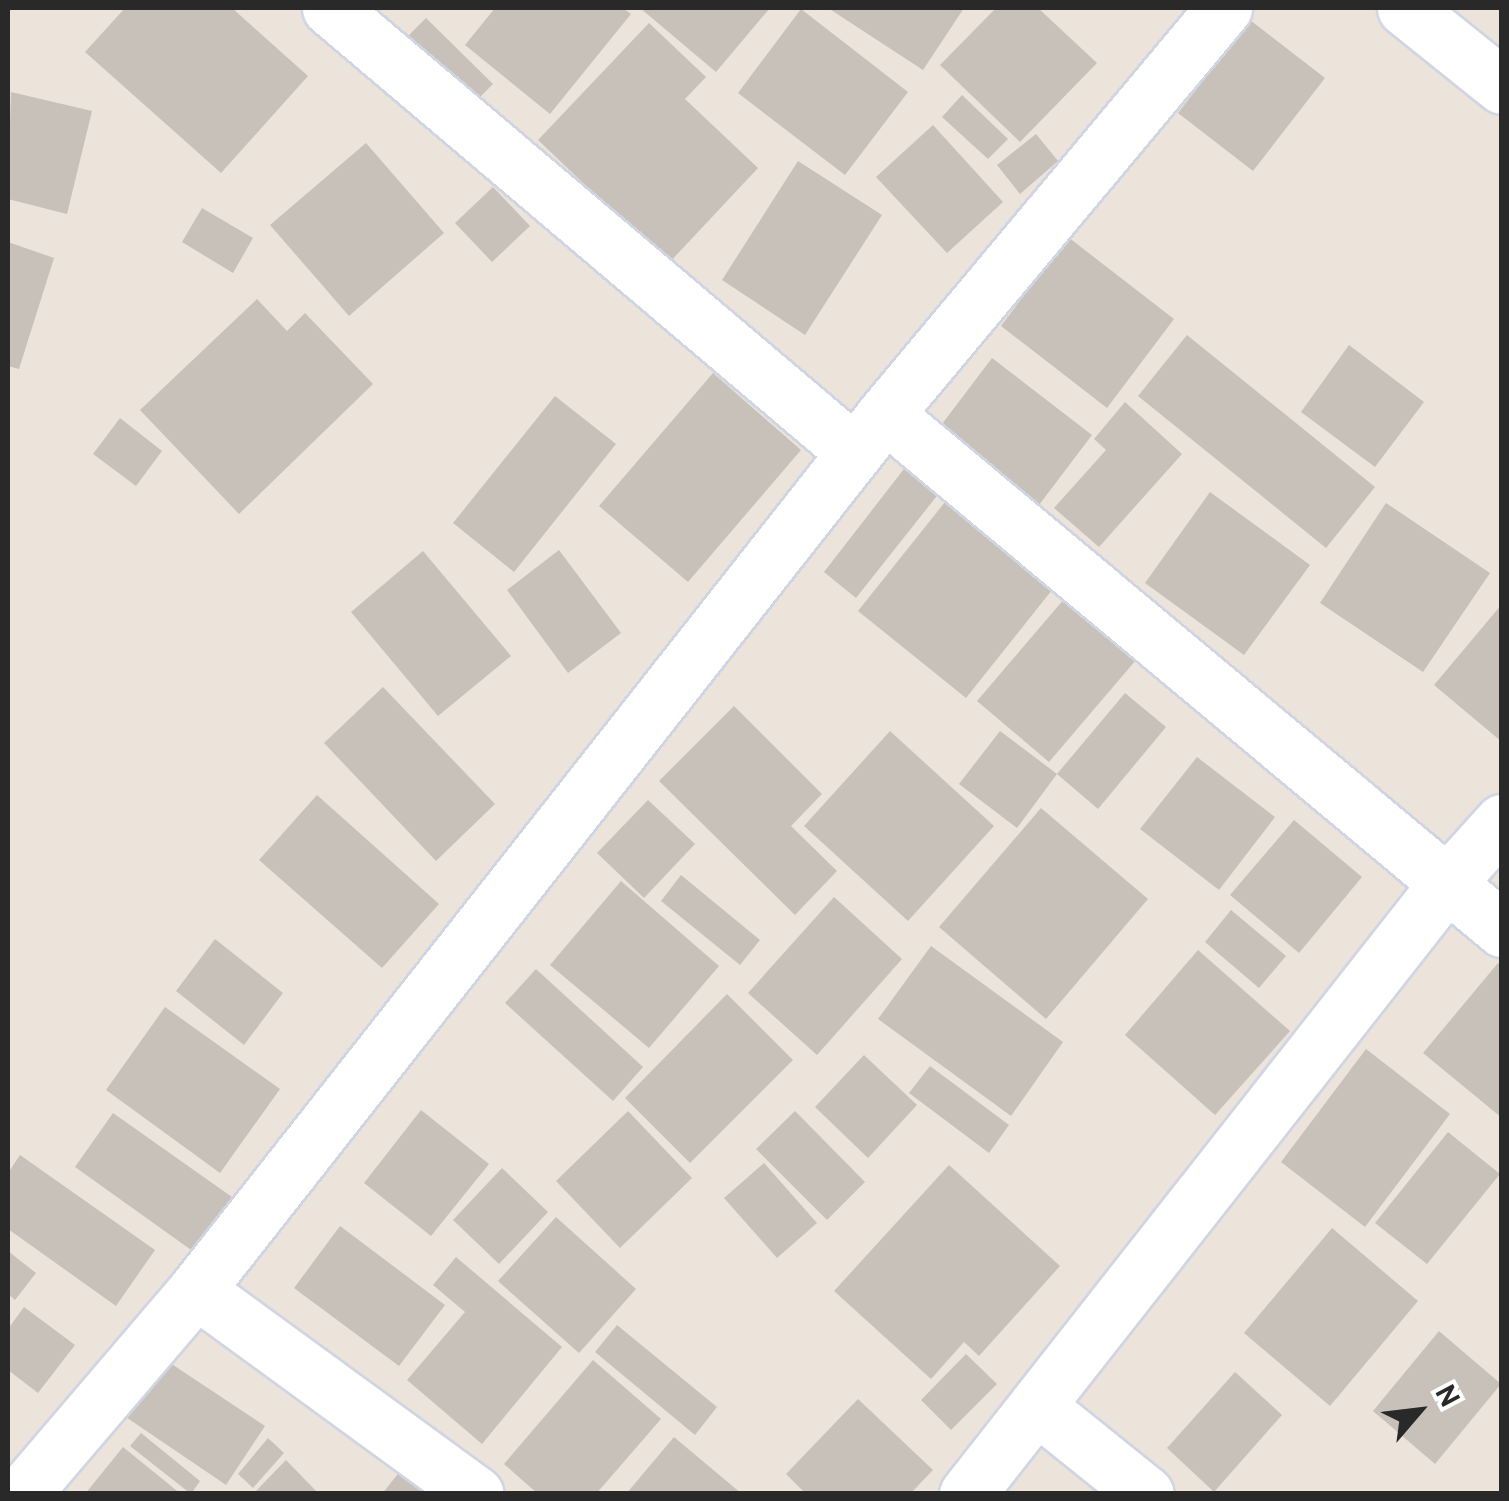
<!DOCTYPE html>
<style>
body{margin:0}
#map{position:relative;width:1509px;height:1501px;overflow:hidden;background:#ece4db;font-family:Overpass,sans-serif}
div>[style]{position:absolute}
.building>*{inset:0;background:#c7c1ba}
.roads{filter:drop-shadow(2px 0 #d0d5e3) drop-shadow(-2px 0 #d0d5e3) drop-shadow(0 2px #d0d5e3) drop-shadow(0 -2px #d0d5e3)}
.street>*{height:55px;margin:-27.5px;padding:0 27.5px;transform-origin:27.5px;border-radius:27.5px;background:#fff}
span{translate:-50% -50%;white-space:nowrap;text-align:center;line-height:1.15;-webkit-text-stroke:8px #fff;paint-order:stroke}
.frame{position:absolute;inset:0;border:10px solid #292929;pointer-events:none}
.north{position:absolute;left:1369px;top:1361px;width:100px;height:100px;-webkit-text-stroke:8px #fff;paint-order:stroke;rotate:62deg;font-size:28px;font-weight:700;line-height:40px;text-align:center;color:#292929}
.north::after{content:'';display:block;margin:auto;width:35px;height:45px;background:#292929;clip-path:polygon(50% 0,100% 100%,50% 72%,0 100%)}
</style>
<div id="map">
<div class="building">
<div style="clip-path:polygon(125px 8px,232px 8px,308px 76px,221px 173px,85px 52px)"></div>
<div style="clip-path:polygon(495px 8px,623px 8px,631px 14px,550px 114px,465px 45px)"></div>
<div style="clip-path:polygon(640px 8px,770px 8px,716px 72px)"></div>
<div style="clip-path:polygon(828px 8px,964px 8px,923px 70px)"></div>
<div style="clip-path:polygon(996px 8px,1038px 8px,1097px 63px,1020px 142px,940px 65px)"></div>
<div style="clip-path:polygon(801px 9px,908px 92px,845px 175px,738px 93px)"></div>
<div style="clip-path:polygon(426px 18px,493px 84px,475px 102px,408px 36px)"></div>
<div style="clip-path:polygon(1250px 20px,1325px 78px,1253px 171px,1178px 113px)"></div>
<div style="clip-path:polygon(649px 23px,706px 77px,685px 99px,758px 168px,668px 264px,538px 140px)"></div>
<div style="clip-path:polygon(11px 92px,92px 111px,67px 214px,8px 199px)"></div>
<div style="clip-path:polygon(962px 95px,1008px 139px,988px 159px,942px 117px)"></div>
<div style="clip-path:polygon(933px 125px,1003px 202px,947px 253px,876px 177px)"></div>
<div style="clip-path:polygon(1036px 134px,1058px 161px,1020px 194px,997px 165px)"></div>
<div style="clip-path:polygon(366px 143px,444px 233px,349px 316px,270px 225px)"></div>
<div style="clip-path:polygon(798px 161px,882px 215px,805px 335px,722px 280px)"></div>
<div style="clip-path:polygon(493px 187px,530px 226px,492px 262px,455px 223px)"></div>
<div style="clip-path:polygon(202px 208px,253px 238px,233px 273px,182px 242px)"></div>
<div style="clip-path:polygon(1068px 237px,1174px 319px,1107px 408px,1001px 326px)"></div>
<div style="clip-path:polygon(8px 242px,54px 258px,19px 369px,8px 366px)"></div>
<div style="clip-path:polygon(257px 299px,287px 331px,305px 313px,373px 384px,239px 514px,140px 410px)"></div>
<div style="clip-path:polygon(1187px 335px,1375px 487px,1326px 548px,1138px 396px)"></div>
<div style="clip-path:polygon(1349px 345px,1424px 402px,1375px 467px,1301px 412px)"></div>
<div style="clip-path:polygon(992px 358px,1092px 435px,1039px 505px,939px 428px)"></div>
<div style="clip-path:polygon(713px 373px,801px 450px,688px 582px,599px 506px)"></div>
<div style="clip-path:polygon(555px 396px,616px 444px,514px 572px,453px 523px)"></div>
<div style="clip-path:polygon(1125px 402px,1182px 454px,1099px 547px,1054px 508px,1106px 450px,1094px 439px)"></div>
<div style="clip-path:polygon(120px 418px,162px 451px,136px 486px,93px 454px)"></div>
<div style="clip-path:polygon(907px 465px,940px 492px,856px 598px,824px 572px)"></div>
<div style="clip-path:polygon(1210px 492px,1310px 565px,1244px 655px,1145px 583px)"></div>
<div style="clip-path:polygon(945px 502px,1052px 590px,966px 698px,858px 611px)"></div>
<div style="clip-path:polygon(1386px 503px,1490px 573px,1423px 672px,1320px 603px)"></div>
<div style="clip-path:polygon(559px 550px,621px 633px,568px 673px,507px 590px)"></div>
<div style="clip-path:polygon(423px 551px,511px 656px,438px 716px,351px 612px)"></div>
<div style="clip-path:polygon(1065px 598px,1136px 660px,1049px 762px,977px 701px)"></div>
<div style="clip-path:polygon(1502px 604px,1502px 742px,1434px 685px)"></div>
<div style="clip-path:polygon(383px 687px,495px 804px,436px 861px,324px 743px)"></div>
<div style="clip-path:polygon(1125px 693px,1166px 727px,1098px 809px,1057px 774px,1017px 828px,959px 784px,1000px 731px,1057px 774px)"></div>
<div style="clip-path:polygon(734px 706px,822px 794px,791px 826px,837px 871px,795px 915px,659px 781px)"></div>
<div style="clip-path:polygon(890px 731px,994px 826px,908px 921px,804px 826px)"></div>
<div style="clip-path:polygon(1197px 757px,1275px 817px,1219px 890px,1140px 829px)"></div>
<div style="clip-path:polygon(317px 795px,439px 904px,382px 968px,259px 860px)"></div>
<div style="clip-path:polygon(648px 800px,695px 844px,644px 898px,597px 853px)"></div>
<div style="clip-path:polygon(1041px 808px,1148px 899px,1046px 1019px,939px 927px)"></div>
<div style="clip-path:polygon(1294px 820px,1362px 877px,1299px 953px,1230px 895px)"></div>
<div style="clip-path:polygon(681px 875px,760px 940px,740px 965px,661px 901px)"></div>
<div style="clip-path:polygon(621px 881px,719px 966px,649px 1048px,550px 965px)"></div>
<div style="clip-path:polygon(834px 897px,902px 959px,817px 1055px,748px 993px)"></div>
<div style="clip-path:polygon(1231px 910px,1286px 956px,1259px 988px,1205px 942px)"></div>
<div style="clip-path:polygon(215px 939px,283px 993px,244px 1045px,176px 991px)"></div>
<div style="clip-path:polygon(931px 946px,1063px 1042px,1011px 1116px,878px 1019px)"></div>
<div style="clip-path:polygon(1198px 950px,1290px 1031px,1215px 1115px,1125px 1035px)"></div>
<div style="clip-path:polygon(1498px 963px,1502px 966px,1502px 1118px,1423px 1053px)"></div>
<div style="clip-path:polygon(536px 969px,643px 1067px,613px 1101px,505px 1003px)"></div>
<div style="clip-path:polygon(727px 994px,793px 1060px,690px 1163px,625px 1098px)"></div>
<div style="clip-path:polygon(165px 1007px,280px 1089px,220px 1173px,106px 1090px)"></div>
<div style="clip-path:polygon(1366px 1049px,1450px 1114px,1365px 1227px,1281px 1162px)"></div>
<div style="clip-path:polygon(864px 1055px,917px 1105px,868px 1158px,815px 1107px)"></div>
<div style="clip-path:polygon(930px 1066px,1009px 1125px,989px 1153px,909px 1093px)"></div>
<div style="clip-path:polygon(421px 1110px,489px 1164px,431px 1236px,364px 1183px)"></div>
<div style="clip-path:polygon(628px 1111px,692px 1178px,620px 1248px,556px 1181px)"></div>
<div style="clip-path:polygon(795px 1111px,865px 1182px,827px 1220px,756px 1149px)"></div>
<div style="clip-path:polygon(113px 1113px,232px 1197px,194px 1252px,75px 1167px)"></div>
<div style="clip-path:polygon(1448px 1132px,1500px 1174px,1427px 1264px,1375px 1223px)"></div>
<div style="clip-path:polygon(20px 1155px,155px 1250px,116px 1306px,8px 1229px,8px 1173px)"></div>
<div style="clip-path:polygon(764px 1163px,817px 1223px,777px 1258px,724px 1198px)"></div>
<div style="clip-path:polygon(949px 1165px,1060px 1266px,979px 1356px,964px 1342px,931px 1379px,834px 1291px)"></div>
<div style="clip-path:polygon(502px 1168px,548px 1212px,499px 1264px,453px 1220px)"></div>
<div style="clip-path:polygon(556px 1217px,636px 1289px,579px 1353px,498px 1281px)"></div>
<div style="clip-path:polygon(340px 1226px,445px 1305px,399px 1366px,294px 1288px)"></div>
<div style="clip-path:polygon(1332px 1228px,1418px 1301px,1330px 1406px,1244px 1333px)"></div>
<div style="clip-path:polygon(8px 1251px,36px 1273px,15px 1300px,8px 1294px)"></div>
<div style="clip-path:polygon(456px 1257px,562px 1347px,482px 1444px,407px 1380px,465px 1312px,433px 1285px)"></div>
<div style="clip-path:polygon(24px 1307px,75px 1345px,38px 1393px,8px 1370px,8px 1329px)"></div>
<div style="clip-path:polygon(617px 1325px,717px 1407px,695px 1435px,595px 1352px)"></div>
<div style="clip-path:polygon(1439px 1331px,1501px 1384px,1435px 1464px,1373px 1411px)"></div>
<div style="clip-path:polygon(155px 1353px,265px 1426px,226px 1485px,117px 1411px)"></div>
<div style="clip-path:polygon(966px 1354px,997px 1384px,951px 1430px,921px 1400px)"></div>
<div style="clip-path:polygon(593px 1360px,661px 1419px,596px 1494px,538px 1494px,504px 1464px)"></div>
<div style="clip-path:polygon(1235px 1372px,1282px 1415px,1214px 1492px,1167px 1448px)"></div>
<div style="clip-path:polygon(858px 1399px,933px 1470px,910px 1494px,806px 1494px,786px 1474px)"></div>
<div style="clip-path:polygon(141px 1433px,200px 1481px,191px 1494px,130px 1446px)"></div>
<div style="clip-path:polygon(674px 1437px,742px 1494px,626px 1494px)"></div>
<div style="clip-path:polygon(268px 1438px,284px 1453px,253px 1488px,238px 1474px)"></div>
<div style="clip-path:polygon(123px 1447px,181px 1494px,85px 1494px)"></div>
<div style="clip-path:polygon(419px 1447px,479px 1494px,382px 1494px)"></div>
<div style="clip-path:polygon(286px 1460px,319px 1494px,253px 1494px)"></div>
</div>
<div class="roads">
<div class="street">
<div style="left:330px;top:8px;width:687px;rotate:40.28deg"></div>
<div style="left:1405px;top:8px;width:124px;rotate:38.8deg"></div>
<div style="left:885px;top:414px;width:804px;rotate:39.85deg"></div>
<div style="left:196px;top:1290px;width:346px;rotate:36.1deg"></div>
<div style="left:1039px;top:1408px;width:137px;rotate:38.8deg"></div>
<div style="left:22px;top:1494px;width:268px;rotate:-49.5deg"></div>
<div style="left:196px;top:1290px;width:1114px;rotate:-51.81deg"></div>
<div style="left:885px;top:414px;width:529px;rotate:-50.14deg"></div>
<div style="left:967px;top:1494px;width:777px;rotate:-51.85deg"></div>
<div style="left:1447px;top:883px;width:82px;rotate:-48deg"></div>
</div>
</div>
<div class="frame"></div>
<div class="north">N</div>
</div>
